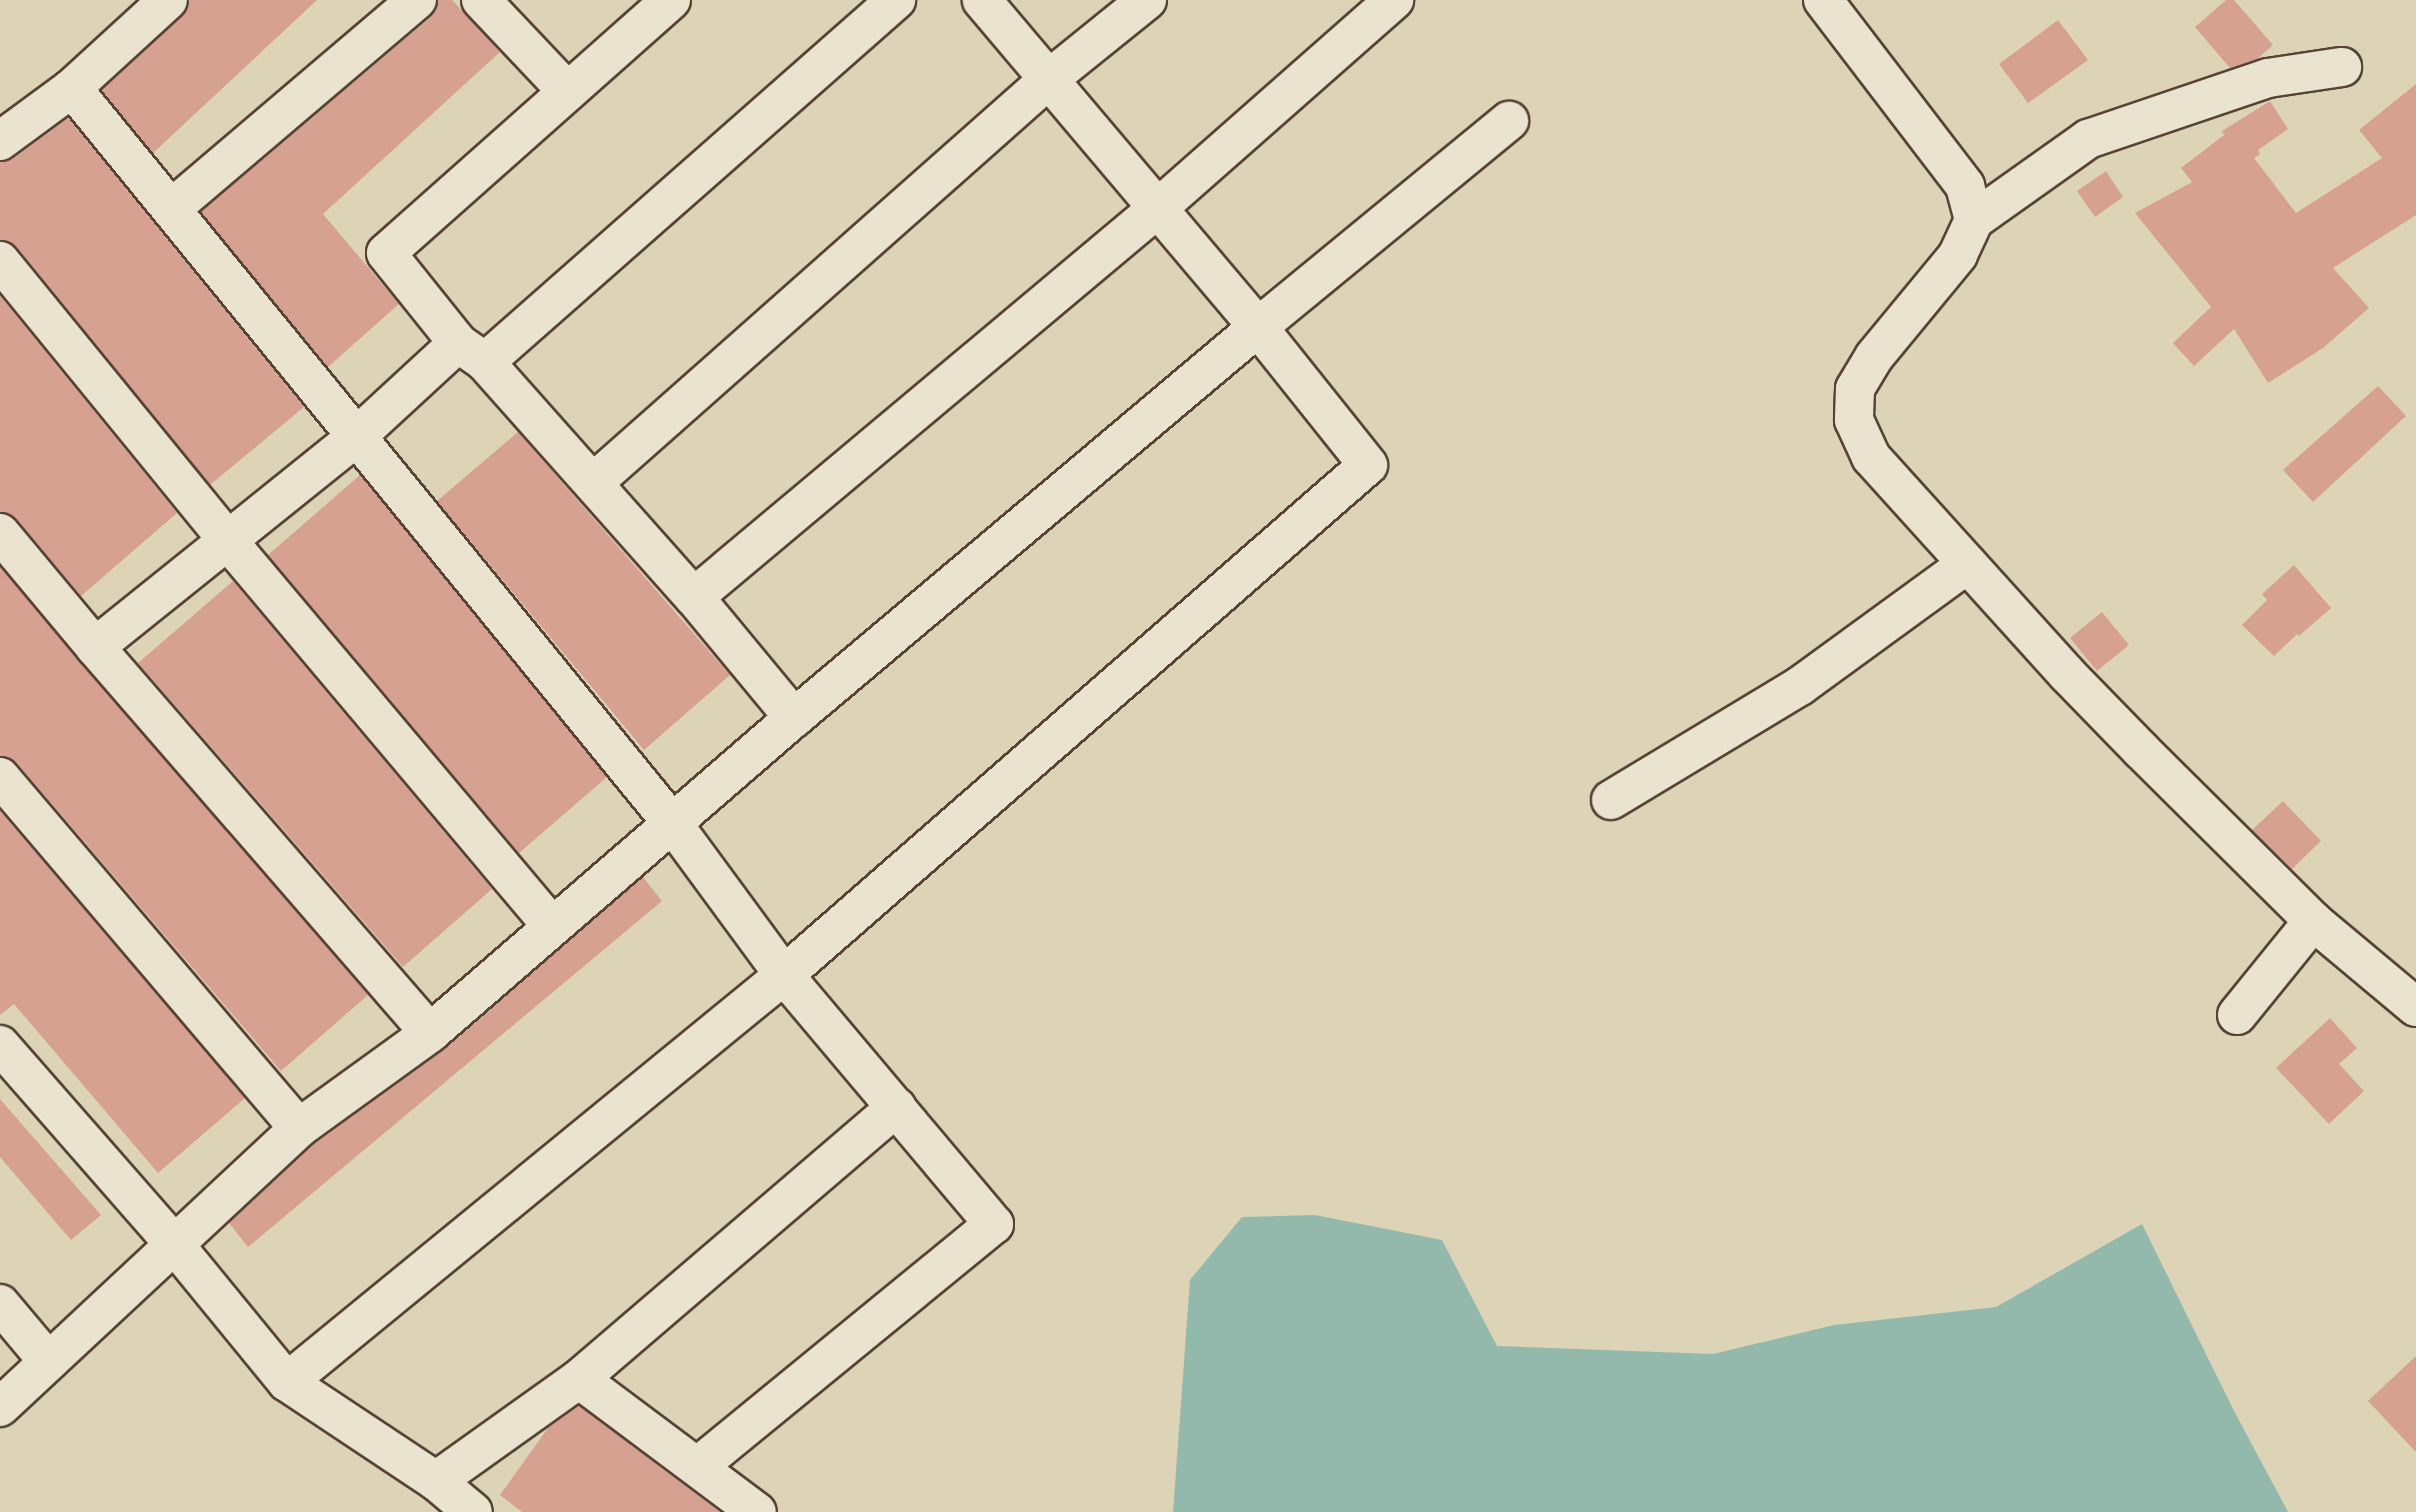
<!DOCTYPE html>
<style>
body{margin:0}
#map{position:relative;width:2416px;height:1512px;overflow:hidden;background:#ddd4b7;font-family:"Sorts Mill Goudy",serif}
div>[style]{position:absolute}
.water>*{inset:0;background:#93b8ac}
.building>*{inset:0;background:#d7a192}
.roads{filter:drop-shadow(2px 0 #584334) drop-shadow(-2px 0 #584334) drop-shadow(0 2px #584334) drop-shadow(0 -2px #584334)}
.minor>*{height:38px;margin:-19px;padding:0 19px;transform-origin:19px;border-radius:19px;background:#e9e3d0}
span{translate:-50% -50%;white-space:nowrap;text-align:center;line-height:1.15;-webkit-text-stroke:5px #e9e3d0;paint-order:stroke}
</style>
<div id="map">
<div class="water">
<div style="clip-path:polygon(1315px 1215px,1442px 1240px,1497px 1346px,1713px 1354px,1834px 1325px,1996px 1307px,2142px 1224px,2233px 1409px,2288px 1512px,1173px 1512px,1190px 1280px,1242px 1217px)"></div>
</div>
<div class="building">
<div style="clip-path:polygon(317px 0,153px 153px,102px 90px,183px 16px,190px 0)"></div>
<div style="clip-path:polygon(438px 0,452px 0,500px 52px,323px 214px,399px 304px,328px 367px,201px 212px,431px 17px)"></div>
<div style="clip-path:polygon(2226px 0,2234px 0,2273px 45px,2257px 59px,2230px 68px,2195px 27px)"></div>
<div style="clip-path:polygon(2058px 20px,2088px 60px,2028px 103px,1999px 64px)"></div>
<div style="clip-path:polygon(2416px 84px,2416px 215px,2333px 268px,2369px 308px,2323px 348px,2268px 383px,2234px 329px,2194px 366px,2173px 343px,2211px 307px,2135px 213px,2192px 182px,2181px 168px,2224px 135px,2222px 131px,2270px 101px,2288px 129px,2258px 150px,2260px 154px,2254px 158px,2296px 213px,2382px 158px,2359px 130px)"></div>
<div style="clip-path:polygon(68px 118px,304px 407px,210px 485px,17px 247px,0 240px,0 162px,13px 159px)"></div>
<div style="clip-path:polygon(2106px 171px,2123px 197px,2095px 217px,2077px 191px)"></div>
<div style="clip-path:polygon(0 296px,177px 513px,81px 596px,17px 519px,0 512px)"></div>
<div style="clip-path:polygon(2378px 386px,2406px 416px,2313px 502px,2283px 470px)"></div>
<div style="clip-path:polygon(518px 432px,730px 675px,644px 750px,437px 501px)"></div>
<div style="clip-path:polygon(360px 475px,607px 777px,519px 853px,268px 555px)"></div>
<div style="clip-path:polygon(2294px 565px,2331px 608px,2299px 636px,2297px 634px,2274px 656px,2242px 625px,2267px 600px,2262px 594px)"></div>
<div style="clip-path:polygon(0 567px,368px 995px,281px 1071px,17px 763px,0 756px)"></div>
<div style="clip-path:polygon(233px 581px,492px 889px,403px 967px,138px 663px)"></div>
<div style="clip-path:polygon(2102px 612px,2129px 645px,2097px 671px,2070px 638px)"></div>
<div style="clip-path:polygon(2283px 801px,2321px 841px,2292px 869px,2252px 830px)"></div>
<div style="clip-path:polygon(0 811px,245px 1098px,158px 1173px,14px 1004px,0 1015px)"></div>
<div style="clip-path:polygon(643px 877px,662px 901px,248px 1247px,229px 1223px,313px 1145px,444px 1050px)"></div>
<div style="clip-path:polygon(2330px 1018px,2357px 1048px,2339px 1064px,2364px 1091px,2329px 1124px,2276px 1068px)"></div>
<div style="clip-path:polygon(0 1099px,101px 1215px,71px 1240px,0 1157px)"></div>
<div style="clip-path:polygon(2416px 1356px,2416px 1452px,2368px 1401px)"></div>
<div style="clip-path:polygon(579px 1406px,720px 1512px,522px 1512px,500px 1495px,548px 1428px)"></div>
</div>
<div class="roads">
<div class="minor">
<div style="left:481px;top:0;width:125px;rotate:46.6deg"></div>
<div style="left:671px;top:0;width:381px;rotate:138.4deg"></div>
<div style="left:386px;top:253px;width:115px;rotate:51.3deg"></div>
<div style="left:458px;top:343px;width:33px;rotate:35deg"></div>
<div style="left:485px;top:362px;width:314px;rotate:48.4deg"></div>
<div style="left:694px;top:597px;width:157px;rotate:50.4deg"></div>
<div style="left:1823px;top:0;width:234px;rotate:52.6deg"></div>
<div style="left:1965px;top:186px;width:35px;rotate:75deg"></div>
<div style="left:1974px;top:220px;width:38px;rotate:115deg"></div>
<div style="left:1958px;top:255px;width:132px;rotate:129.5deg"></div>
<div style="left:1874px;top:357px;width:37px;rotate:121deg"></div>
<div style="left:1855px;top:389px;width:31px;rotate:92deg"></div>
<div style="left:1854px;top:420px;width:41px;rotate:65.3deg"></div>
<div style="left:1871px;top:457px;width:292px;rotate:47.9deg"></div>
<div style="left:2067px;top:674px;width:106px;rotate:45.8deg"></div>
<div style="left:2141px;top:750px;width:243px;rotate:44.8deg"></div>
<div style="left:2313px;top:921px;width:134px;rotate:39.9deg"></div>
<div style="left:72px;top:88px;width:950px;rotate:50.77deg"></div>
<div style="left:673px;top:824px;width:187px;rotate:53.7deg"></div>
<div style="left:784px;top:975px;width:326px;rotate:49.9deg"></div>
<div style="left:994px;top:1224px;width:382px;rotate:140.7deg"></div>
<div style="left:0;top:141px;width:89px;rotate:-36.4deg"></div>
<div style="left:72px;top:88px;width:130px;rotate:-42.5deg"></div>
<div style="left:171px;top:209px;width:323px;rotate:-40.4deg"></div>
<div style="left:1974px;top:220px;width:140px;rotate:-35.4deg"></div>
<div style="left:2088px;top:139px;width:190px;rotate:-18.7deg"></div>
<div style="left:2268px;top:78px;width:75px;rotate:-8.5deg"></div>
<div style="left:0;top:261px;width:361px;rotate:50.8deg"></div>
<div style="left:228px;top:541px;width:503px;rotate:49.92deg"></div>
<div style="left:485px;top:362px;width:548px;rotate:-41.37deg"></div>
<div style="left:593px;top:483px;width:609px;rotate:-41.54deg"></div>
<div style="left:1049px;top:79px;width:126px;rotate:-38.9deg"></div>
<div style="left:0;top:533px;width:148px;rotate:50.2deg"></div>
<div style="left:95px;top:647px;width:511px;rotate:49.05deg"></div>
<div style="left:694px;top:597px;width:605px;rotate:-39.98deg"></div>
<div style="left:1158px;top:208px;width:315px;rotate:-41.4deg"></div>
<div style="left:95px;top:647px;width:335px;rotate:-38.8deg"></div>
<div style="left:356px;top:437px;width:139px;rotate:-42.7deg"></div>
<div style="left:0;top:777px;width:461px;rotate:49.6deg"></div>
<div style="left:1611px;top:800px;width:221px;rotate:-31.1deg"></div>
<div style="left:1800px;top:686px;width:207px;rotate:-36.1deg"></div>
<div style="left:2237px;top:1015px;width:121px;rotate:-51deg"></div>
<div style="left:0;top:1045px;width:264px;rotate:48.8deg"></div>
<div style="left:174px;top:1244px;width:178px;rotate:50.7deg"></div>
<div style="left:287px;top:1382px;width:179px;rotate:33.6deg"></div>
<div style="left:436px;top:1481px;width:48px;rotate:40deg"></div>
<div style="left:0;top:1304px;width:75px;rotate:49.9deg"></div>
<div style="left:579px;top:1379px;width:418px;rotate:-40.6deg"></div>
<div style="left:287px;top:1382px;width:642px;rotate:-39.31deg"></div>
<div style="left:784px;top:975px;width:775px;rotate:-41.13deg"></div>
<div style="left:1368px;top:465px;width:176px;rotate:-128.6deg"></div>
<div style="left:1258px;top:327px;width:428px;rotate:-130.2deg"></div>
<div style="left:0;top:1407px;width:409px;rotate:-43deg"></div>
<div style="left:299px;top:1128px;width:162px;rotate:-35.9deg"></div>
<div style="left:430px;top:1033px;width:481px;rotate:-40.9deg"></div>
<div style="left:794px;top:718px;width:607px;rotate:-40.12deg"></div>
<div style="left:1258px;top:327px;width:325px;rotate:-39.4deg"></div>
<div style="left:436px;top:1481px;width:176px;rotate:-35.5deg"></div>
<div style="left:579px;top:1379px;width:222px;rotate:36.8deg"></div>
</div>
</div>
</div>
